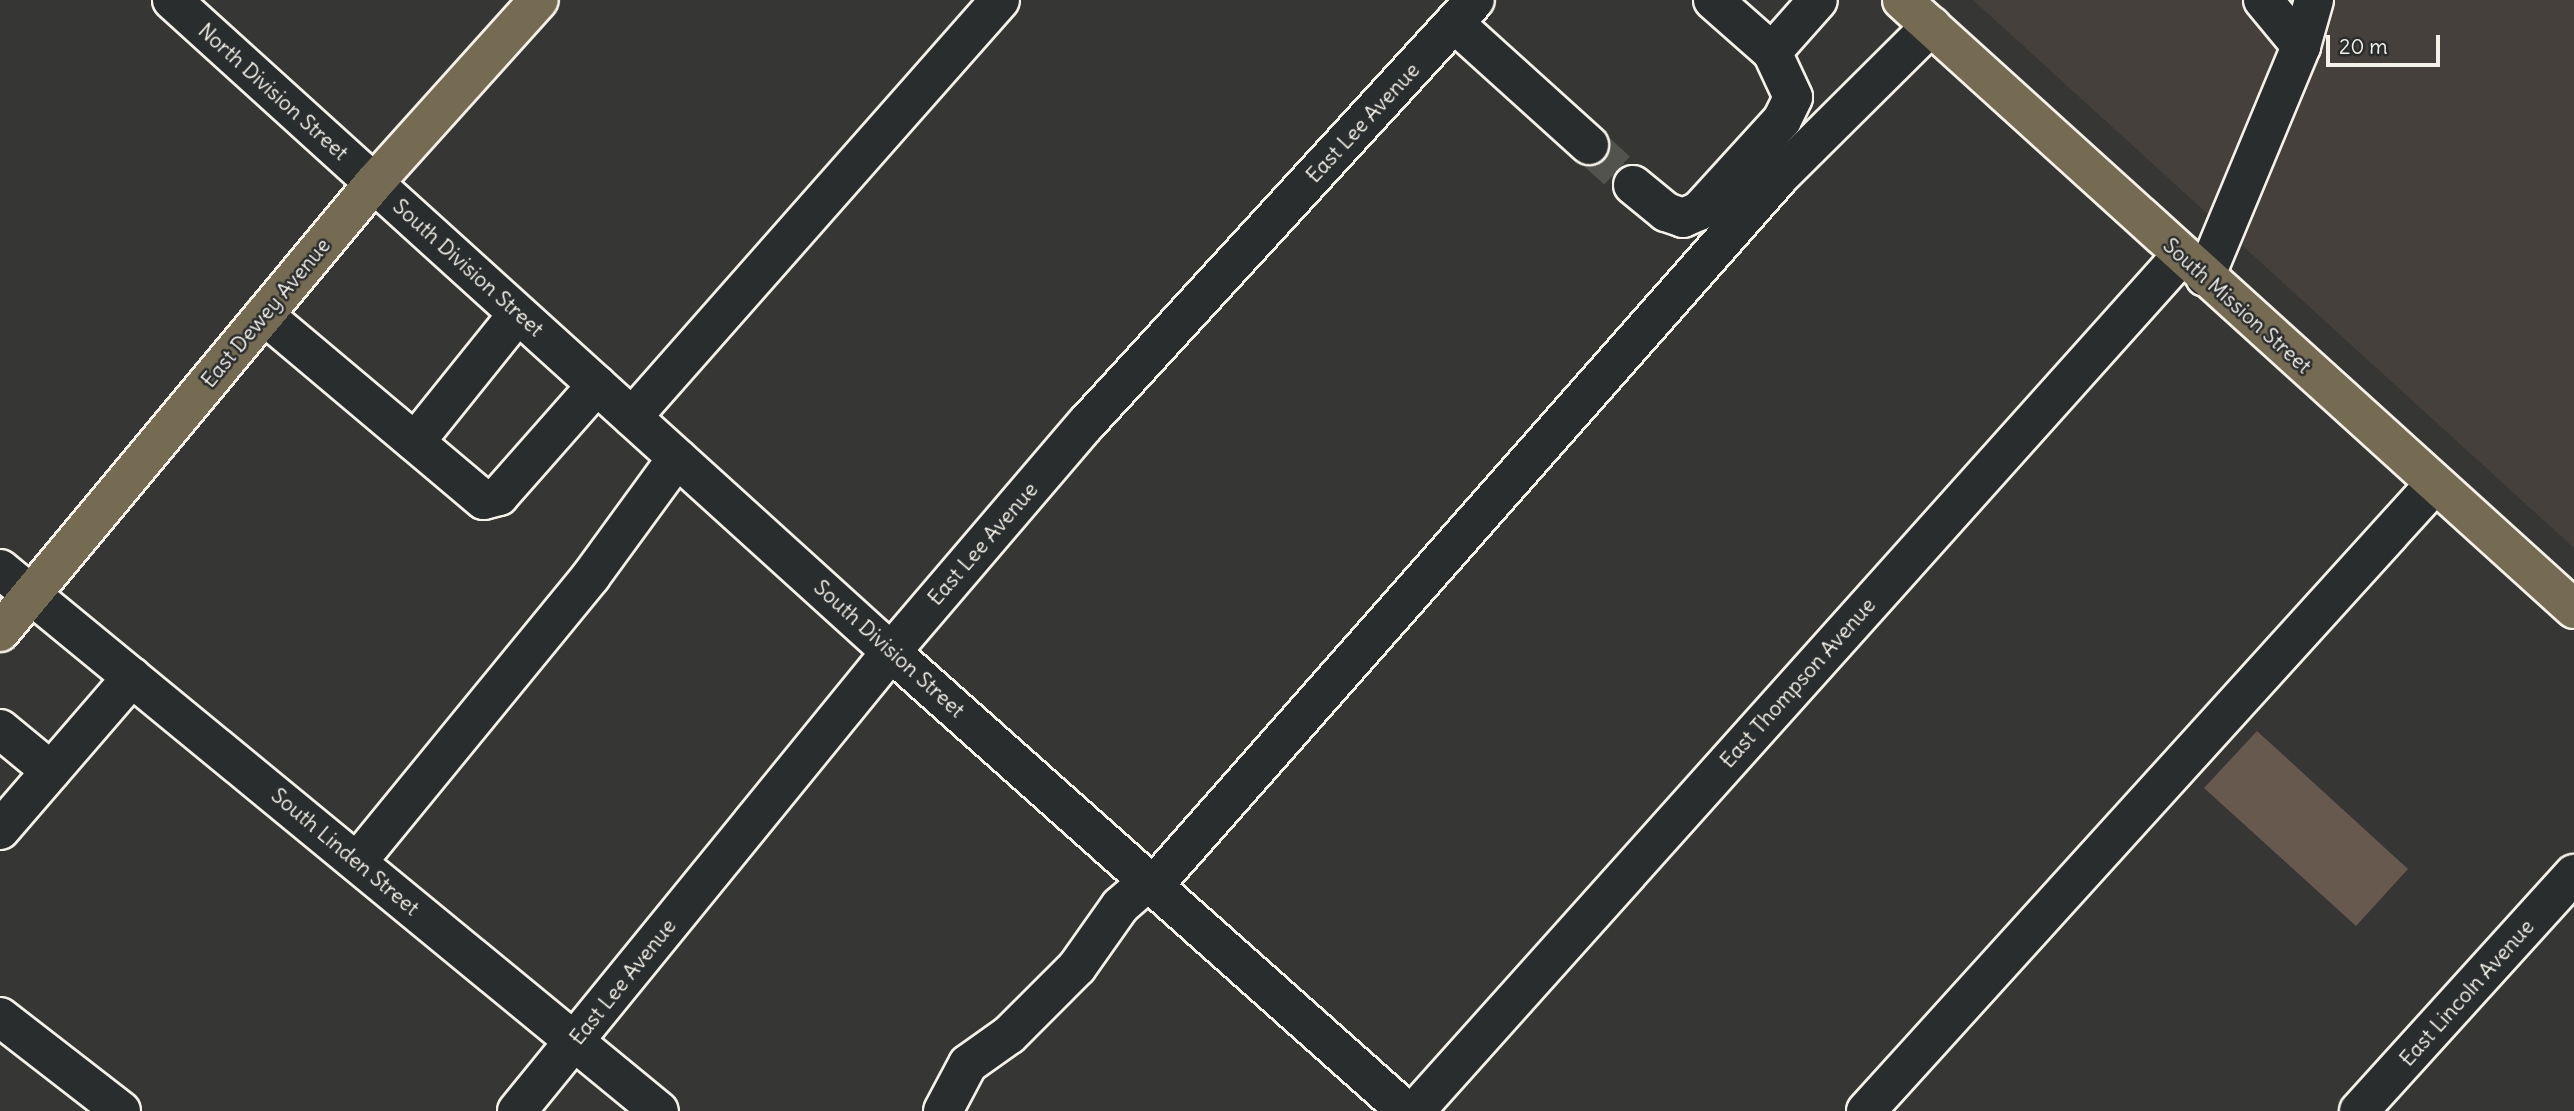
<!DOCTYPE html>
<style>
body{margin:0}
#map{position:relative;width:2574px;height:1111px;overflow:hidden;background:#363634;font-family:Delius,sans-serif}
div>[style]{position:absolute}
.built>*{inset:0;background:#45403c}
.building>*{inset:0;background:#67594e}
.minor-tunnel>*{height:38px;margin-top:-19px;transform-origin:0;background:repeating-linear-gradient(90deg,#52524f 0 38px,transparent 0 57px)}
.roads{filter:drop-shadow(2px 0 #f4f1e8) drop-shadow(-2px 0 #f4f1e8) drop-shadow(0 2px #f4f1e8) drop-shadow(0 -2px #f4f1e8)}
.minor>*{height:38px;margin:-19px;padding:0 19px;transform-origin:19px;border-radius:19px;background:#2a2d2e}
.major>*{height:38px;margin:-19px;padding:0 19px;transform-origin:19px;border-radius:19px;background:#746b52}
span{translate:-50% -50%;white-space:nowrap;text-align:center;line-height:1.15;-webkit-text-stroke:5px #2a2d2e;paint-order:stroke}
.street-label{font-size:21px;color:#f4f1e8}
.scale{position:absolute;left:2326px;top:35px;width:114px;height:32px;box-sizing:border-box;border:4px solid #f4f1e8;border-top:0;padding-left:9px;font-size:21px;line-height:24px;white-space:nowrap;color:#f4f1e8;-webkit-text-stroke:5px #2a2d2e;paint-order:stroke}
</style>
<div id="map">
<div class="built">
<div style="clip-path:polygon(1973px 0,2574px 0,2574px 548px)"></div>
</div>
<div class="building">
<div style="clip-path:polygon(2257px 731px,2408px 869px,2356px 926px,2204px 788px)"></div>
</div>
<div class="minor-tunnel">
<div style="left:1589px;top:145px;width:59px;rotate:42.3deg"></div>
</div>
<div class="roads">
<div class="minor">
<div style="left:172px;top:0;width:971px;rotate:42.2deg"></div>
<div style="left:891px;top:652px;width:690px;rotate:41.71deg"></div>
<div style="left:1713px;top:0;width:79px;rotate:41.4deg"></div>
<div style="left:1772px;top:52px;width:69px;rotate:-48.5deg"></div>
<div style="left:2263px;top:0;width:60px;rotate:50.4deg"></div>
<div style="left:1454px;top:23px;width:182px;rotate:42.1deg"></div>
<div style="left:1633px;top:185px;width:43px;rotate:39.3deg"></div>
<div style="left:1666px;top:212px;width:18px;rotate:19deg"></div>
<div style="left:1683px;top:218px;width:17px;rotate:-24deg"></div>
<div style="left:1699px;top:211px;width:123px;rotate:-47.6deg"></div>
<div style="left:1782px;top:120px;width:25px;rotate:-64deg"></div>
<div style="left:1793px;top:97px;width:50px;rotate:-115deg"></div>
<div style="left:2205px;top:277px;width:250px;rotate:-67.4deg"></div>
<div style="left:2301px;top:46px;width:48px;rotate:-74.2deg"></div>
<div style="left:264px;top:315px;width:287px;rotate:40.1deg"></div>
<div style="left:484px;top:500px;width:16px;rotate:-15deg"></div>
<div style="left:499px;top:496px;width:148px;rotate:-48.6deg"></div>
<div style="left:632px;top:417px;width:556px;rotate:-48.57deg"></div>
<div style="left:415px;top:442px;width:164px;rotate:-51.2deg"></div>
<div style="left:0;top:569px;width:853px;rotate:39.44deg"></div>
<div style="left:0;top:729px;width:66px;rotate:39.5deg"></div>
<div style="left:0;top:830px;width:202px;rotate:-49.2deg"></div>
<div style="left:357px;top:862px;width:370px;rotate:-50.7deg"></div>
<div style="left:591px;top:576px;width:146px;rotate:-53.9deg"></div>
<div style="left:1153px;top:886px;width:947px;rotate:-48.55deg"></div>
<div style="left:1780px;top:176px;width:213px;rotate:-44.8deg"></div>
<div style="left:0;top:1017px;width:153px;rotate:37.8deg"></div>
<div style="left:517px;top:1111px;width:592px;rotate:-50.83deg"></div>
<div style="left:891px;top:652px;width:300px;rotate:-49.5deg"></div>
<div style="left:1086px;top:424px;width:575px;rotate:-47.47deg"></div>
<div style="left:943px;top:1111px;width:53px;rotate:-62deg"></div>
<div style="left:968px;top:1064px;width:50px;rotate:-35.3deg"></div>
<div style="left:1009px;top:1035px;width:96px;rotate:-45deg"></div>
<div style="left:1077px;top:967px;width:75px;rotate:-54.8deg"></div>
<div style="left:1120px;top:906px;width:37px;rotate:-41deg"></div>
<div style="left:1415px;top:1111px;width:1148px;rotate:-48.14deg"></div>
<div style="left:1866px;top:1111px;width:847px;rotate:-47.78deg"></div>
<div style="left:2359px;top:1111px;width:320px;rotate:-47.8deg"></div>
</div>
<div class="major">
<div style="left:1902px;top:0;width:907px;rotate:42.18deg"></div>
<div style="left:0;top:632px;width:584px;rotate:-50.21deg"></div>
<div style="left:374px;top:183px;width:246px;rotate:-48deg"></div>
</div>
</div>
<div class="street-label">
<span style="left:273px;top:92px;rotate:42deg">North Division Street</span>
<span style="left:1363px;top:123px;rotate:-47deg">East Lee Avenue</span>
<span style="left:468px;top:268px;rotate:42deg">South Division Street</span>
<span style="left:2237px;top:306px;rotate:42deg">South Mission Street</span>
<span style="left:266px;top:313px;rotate:-50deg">East Dewey Avenue</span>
<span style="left:983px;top:544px;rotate:-49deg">East Lee Avenue</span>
<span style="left:889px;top:649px;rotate:42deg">South Division Street</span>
<span style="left:1798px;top:683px;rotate:-48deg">East Thompson Avenue</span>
<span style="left:345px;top:852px;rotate:40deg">South Linden Street</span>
<span style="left:623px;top:982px;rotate:-51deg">East Lee Avenue</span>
<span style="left:2467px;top:993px;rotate:-48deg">East Lincoln Avenue</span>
</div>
<div class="scale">20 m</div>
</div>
